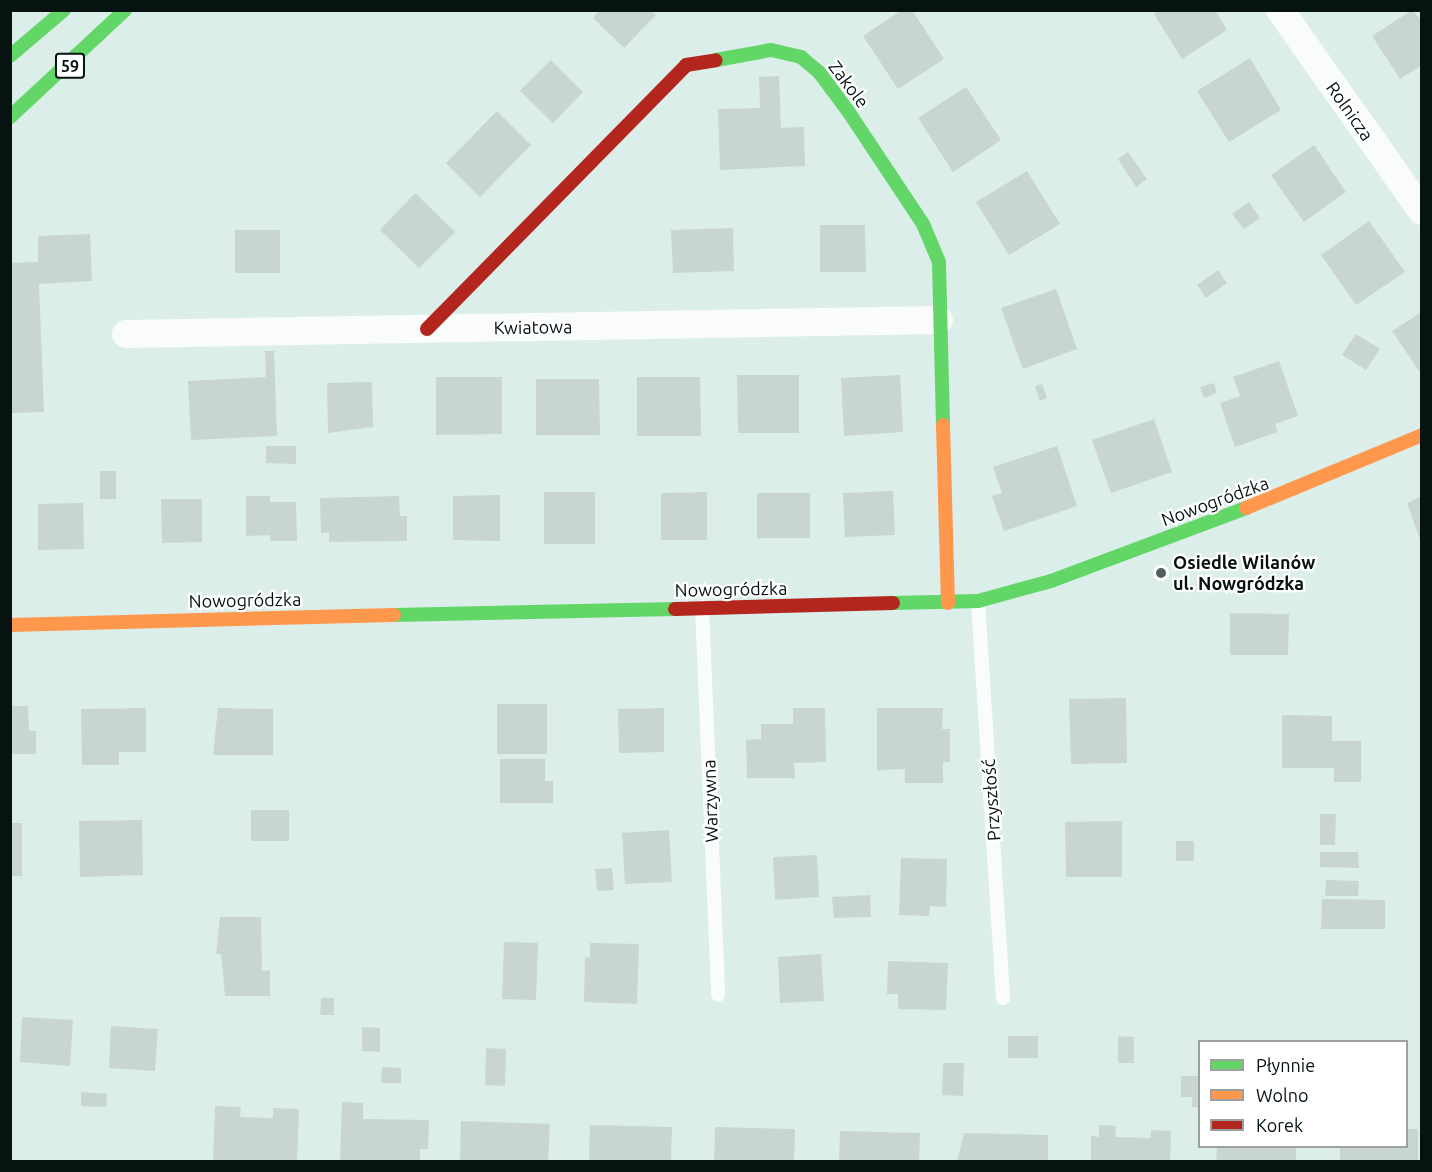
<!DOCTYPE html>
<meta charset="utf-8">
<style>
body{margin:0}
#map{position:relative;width:1432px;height:1172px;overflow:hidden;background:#dbeeea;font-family:Ubuntu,sans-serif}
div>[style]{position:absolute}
.building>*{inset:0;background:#c8d6cf}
.lane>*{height:14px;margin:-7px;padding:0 7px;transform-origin:7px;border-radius:7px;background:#fafcfc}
.street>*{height:28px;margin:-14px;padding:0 14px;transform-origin:14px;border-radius:14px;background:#fafcfc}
.fast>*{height:14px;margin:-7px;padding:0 7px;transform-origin:7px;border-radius:7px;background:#63d668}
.slow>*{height:14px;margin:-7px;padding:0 7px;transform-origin:7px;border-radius:7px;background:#ff974d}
.jam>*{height:14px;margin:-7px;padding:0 7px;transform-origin:7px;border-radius:7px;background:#b3261e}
.dots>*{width:16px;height:16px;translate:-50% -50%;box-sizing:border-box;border:3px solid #fff;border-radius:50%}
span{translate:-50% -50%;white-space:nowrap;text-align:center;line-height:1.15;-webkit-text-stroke:4.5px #fff;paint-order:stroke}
.shield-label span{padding:2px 4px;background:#fff;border:2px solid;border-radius:4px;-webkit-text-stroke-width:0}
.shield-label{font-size:16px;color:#071311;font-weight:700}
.street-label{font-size:18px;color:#071311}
.poi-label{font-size:18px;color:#071311;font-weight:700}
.left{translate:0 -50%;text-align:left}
.frame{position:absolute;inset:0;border:12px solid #071311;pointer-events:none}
.legend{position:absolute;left:1198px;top:1040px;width:210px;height:108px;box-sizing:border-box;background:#fff;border:2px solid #9ca1a0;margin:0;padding:8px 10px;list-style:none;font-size:18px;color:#071311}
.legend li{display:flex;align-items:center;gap:12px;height:30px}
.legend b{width:30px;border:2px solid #9ca1a0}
</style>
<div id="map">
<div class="building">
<div style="clip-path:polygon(600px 10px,651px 10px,656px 15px,624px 48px,593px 18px)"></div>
<div style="clip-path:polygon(902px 10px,912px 10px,944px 59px,898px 89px,863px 36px)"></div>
<div style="clip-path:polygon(1160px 10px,1215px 10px,1227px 30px,1182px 59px,1154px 14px)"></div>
<div style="clip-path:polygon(1412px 10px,1422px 21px,1422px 65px,1400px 79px,1372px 36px)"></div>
<div style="clip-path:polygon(1250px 58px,1281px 110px,1229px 142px,1197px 91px)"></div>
<div style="clip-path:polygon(551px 60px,583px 92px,553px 123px,520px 91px)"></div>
<div style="clip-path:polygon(779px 76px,781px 128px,804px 127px,805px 166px,720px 170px,718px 109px,760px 108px,759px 77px)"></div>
<div style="clip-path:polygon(966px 87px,1001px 140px,953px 172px,918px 118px)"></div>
<div style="clip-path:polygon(497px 111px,531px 145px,480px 197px,446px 163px)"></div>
<div style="clip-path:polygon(1314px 145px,1346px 192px,1304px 222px,1271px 175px)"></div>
<div style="clip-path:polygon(1128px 152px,1147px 179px,1136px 187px,1118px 159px)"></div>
<div style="clip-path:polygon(1027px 171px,1060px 224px,1009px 255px,976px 202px)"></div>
<div style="clip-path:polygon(415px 193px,455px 232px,419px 268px,380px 230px)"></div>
<div style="clip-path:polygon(1249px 202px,1260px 218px,1244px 229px,1232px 214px)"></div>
<div style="clip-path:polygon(1369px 221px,1405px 272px,1356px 305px,1321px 255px)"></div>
<div style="clip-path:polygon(820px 225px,865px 225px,866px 272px,820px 272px)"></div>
<div style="clip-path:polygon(733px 228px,734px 271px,673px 273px,671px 230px)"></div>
<div style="clip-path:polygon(235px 230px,280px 230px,280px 273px,235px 273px)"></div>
<div style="clip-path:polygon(90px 234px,92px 281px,39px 284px,44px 412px,10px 413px,10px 263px,38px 262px,38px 236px)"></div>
<div style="clip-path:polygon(1218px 270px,1227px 283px,1206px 298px,1197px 285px)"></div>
<div style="clip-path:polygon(1056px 289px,1077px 349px,1023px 369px,1001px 308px)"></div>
<div style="clip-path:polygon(1422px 312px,1422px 370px,1419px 371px,1392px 331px)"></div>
<div style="clip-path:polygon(1356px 334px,1380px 349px,1366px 370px,1342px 355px)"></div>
<div style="clip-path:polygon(265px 351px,274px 351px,277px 436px,191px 440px,188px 381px,266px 377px)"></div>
<div style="clip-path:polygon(1279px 361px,1298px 416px,1275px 424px,1278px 432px,1235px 447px,1220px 403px,1240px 396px,1233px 377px)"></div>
<div style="clip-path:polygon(737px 375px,799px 375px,799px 433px,738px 433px)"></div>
<div style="clip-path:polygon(900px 375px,903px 432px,844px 436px,841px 378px)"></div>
<div style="clip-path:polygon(436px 377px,502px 377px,502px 434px,436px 435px)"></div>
<div style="clip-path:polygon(637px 377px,700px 377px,701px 436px,637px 436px)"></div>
<div style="clip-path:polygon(536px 379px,599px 379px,600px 435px,536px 435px)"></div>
<div style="clip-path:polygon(372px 382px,373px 427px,328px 433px,327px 383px)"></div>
<div style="clip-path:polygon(1214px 383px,1217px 393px,1204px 398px,1200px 387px)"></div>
<div style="clip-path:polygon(1042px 384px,1047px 398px,1040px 401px,1035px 386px)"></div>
<div style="clip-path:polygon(1154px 419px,1172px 472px,1111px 493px,1092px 440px)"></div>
<div style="clip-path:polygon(266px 446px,296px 446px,296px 464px,266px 463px)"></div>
<div style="clip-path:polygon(1057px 446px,1077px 506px,1004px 531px,992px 496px,1002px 493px,993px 467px)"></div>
<div style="clip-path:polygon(100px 471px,116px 471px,116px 499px,100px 499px)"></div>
<div style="clip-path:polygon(893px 491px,895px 535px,845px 537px,843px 493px)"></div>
<div style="clip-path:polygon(544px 492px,595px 492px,595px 544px,544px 544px)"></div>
<div style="clip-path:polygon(707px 492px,707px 540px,661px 540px,661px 493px)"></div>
<div style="clip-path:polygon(757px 493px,810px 493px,810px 538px,757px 538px)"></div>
<div style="clip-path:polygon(500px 495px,500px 541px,453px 540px,453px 496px)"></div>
<div style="clip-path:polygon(246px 496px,270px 496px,270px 502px,296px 502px,297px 541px,270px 541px,270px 535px,246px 536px)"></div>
<div style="clip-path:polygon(399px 496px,400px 516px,407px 516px,407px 541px,329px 542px,329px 532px,321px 533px,320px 498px)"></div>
<div style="clip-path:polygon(1422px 496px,1422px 542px,1421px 542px,1407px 503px)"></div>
<div style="clip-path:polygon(161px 499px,202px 499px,202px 542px,162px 543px)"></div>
<div style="clip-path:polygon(83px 503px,84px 549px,38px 550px,38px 504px)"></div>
<div style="clip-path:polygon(1230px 613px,1289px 614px,1288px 655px,1230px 655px)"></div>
<div style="clip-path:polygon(1126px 698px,1127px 763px,1071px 764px,1069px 699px)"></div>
<div style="clip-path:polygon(497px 704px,547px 704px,547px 754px,497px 754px)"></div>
<div style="clip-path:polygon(10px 706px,28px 706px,29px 731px,36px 731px,36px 754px,10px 754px)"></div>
<div style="clip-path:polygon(146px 708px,146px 752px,119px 752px,119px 765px,82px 765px,81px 709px)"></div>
<div style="clip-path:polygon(218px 708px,273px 709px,273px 755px,213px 755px)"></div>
<div style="clip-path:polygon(664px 708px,664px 752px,619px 753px,618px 709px)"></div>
<div style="clip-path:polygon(793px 708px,825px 708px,826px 762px,794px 763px,795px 778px,747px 778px,746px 740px,761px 739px,761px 724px,793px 724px)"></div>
<div style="clip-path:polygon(877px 708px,943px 708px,942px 729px,950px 729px,950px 762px,943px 762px,943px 783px,905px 783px,905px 769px,877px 770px)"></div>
<div style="clip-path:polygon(1282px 715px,1332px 716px,1332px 741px,1361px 741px,1361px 782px,1334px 782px,1334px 768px,1282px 768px)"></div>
<div style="clip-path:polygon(500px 759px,545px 759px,545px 781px,553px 781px,553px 803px,500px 803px)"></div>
<div style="clip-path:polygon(251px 810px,289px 810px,289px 841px,251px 841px)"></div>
<div style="clip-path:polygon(1320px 814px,1336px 814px,1335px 845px,1320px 845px)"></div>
<div style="clip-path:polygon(142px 820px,143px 875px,80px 877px,79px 821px)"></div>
<div style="clip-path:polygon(1122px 821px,1122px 877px,1066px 877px,1065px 822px)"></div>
<div style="clip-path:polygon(10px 823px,22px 823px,22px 876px,10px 876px)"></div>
<div style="clip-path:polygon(669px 830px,672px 882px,625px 884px,622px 833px)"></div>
<div style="clip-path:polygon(1176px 841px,1194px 841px,1194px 861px,1176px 861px)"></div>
<div style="clip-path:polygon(1320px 852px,1358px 852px,1359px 868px,1320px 867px)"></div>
<div style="clip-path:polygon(817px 855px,819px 897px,775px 900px,773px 857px)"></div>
<div style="clip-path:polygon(901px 858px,947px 859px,946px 907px,930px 906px,929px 916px,899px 915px)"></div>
<div style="clip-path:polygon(612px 868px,614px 890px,597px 891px,595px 869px)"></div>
<div style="clip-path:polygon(1326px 880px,1359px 881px,1358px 896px,1325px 896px)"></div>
<div style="clip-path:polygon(870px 895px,871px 917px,834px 918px,832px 897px)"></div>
<div style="clip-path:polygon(1322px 899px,1385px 900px,1385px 929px,1321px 929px)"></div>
<div style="clip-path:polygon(220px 917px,261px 917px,262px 971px,270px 970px,270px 996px,225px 996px,221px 954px,216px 954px)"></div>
<div style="clip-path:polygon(504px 942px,538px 943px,536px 1000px,502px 999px)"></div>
<div style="clip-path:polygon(590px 943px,639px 944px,637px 1004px,584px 1002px,585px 958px,590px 957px)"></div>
<div style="clip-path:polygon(821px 954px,824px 1001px,780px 1003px,778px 957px)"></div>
<div style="clip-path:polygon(888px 961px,948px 963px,946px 1010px,898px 1009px,898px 994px,887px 994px)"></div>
<div style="clip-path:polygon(321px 998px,334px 998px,334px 1015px,320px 1015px)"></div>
<div style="clip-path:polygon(22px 1017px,73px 1020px,70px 1066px,20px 1062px)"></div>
<div style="clip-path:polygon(111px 1026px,158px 1029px,155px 1071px,109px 1068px)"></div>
<div style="clip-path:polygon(362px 1027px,380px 1028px,380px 1052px,362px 1051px)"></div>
<div style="clip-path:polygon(1008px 1036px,1038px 1036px,1038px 1058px,1008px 1058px)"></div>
<div style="clip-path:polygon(1118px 1036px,1134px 1037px,1134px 1063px,1118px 1063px)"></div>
<div style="clip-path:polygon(486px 1048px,506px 1049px,505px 1086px,485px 1085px)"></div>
<div style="clip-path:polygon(943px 1063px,964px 1063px,963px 1096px,942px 1095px)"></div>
<div style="clip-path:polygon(382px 1067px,401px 1068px,401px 1083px,381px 1083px)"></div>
<div style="clip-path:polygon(1181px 1076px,1200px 1076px,1200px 1107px,1192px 1107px,1192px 1097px,1181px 1097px)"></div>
<div style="clip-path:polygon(81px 1092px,107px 1094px,106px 1107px,81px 1106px)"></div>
<div style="clip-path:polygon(342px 1102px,363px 1103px,363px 1119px,429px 1120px,428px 1149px,420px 1149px,420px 1162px,340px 1162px)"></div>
<div style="clip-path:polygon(215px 1106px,241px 1107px,240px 1117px,273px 1118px,273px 1108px,299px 1109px,297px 1162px,213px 1162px)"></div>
<div style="clip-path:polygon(461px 1121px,550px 1124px,548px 1162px,460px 1162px)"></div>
<div style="clip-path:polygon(590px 1125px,672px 1127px,671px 1162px,589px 1162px)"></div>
<div style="clip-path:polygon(1099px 1125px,1116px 1126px,1115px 1137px,1151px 1138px,1151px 1130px,1171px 1131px,1170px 1162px,1091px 1162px,1091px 1136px,1099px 1137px)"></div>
<div style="clip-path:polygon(715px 1127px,795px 1129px,794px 1162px,714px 1162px)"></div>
<div style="clip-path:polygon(1406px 1129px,1418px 1129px,1418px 1162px,1340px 1162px,1340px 1146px,1406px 1146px)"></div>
<div style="clip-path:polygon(840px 1131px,920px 1133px,919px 1162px,839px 1162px)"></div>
<div style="clip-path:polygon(964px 1133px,1048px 1135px,1048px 1162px,957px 1162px)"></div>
<div style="clip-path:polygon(1217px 1146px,1296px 1146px,1296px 1162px,1216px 1162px)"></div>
</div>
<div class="lane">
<div style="left:978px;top:601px;width:398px;rotate:86.4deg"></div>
<div style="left:702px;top:607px;width:388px;rotate:87.6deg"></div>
</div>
<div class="street">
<div style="left:1280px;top:10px;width:246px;rotate:54.8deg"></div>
<div style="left:126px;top:334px;width:813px;rotate:-0.99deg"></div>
</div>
<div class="fast">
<div style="left:10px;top:56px;width:71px;rotate:-40.4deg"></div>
<div style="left:716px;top:60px;width:56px;rotate:-10.3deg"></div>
<div style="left:771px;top:50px;width:31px;rotate:13deg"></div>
<div style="left:801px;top:57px;width:23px;rotate:40deg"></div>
<div style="left:819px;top:72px;width:49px;rotate:53.4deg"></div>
<div style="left:848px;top:111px;width:136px;rotate:56.4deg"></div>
<div style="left:923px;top:224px;width:41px;rotate:67.2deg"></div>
<div style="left:939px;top:262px;width:163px;rotate:88.6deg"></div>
<div style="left:10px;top:117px;width:157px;rotate:-42.9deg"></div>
<div style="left:893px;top:603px;width:85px;rotate:-1.3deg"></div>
<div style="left:978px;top:601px;width:76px;rotate:-15.3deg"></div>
<div style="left:1051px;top:581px;width:208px;rotate:-20.5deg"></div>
<div style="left:394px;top:615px;width:281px;rotate:-1.2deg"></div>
</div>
<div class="slow">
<div style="left:943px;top:425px;width:178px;rotate:88.4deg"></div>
<div style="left:1246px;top:508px;width:191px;rotate:-22.5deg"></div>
<div style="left:10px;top:625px;width:384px;rotate:-1.5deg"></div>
</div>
<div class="jam">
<div style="left:427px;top:329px;width:370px;rotate:-45.5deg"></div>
<div style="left:686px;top:65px;width:30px;rotate:-9deg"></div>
<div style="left:675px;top:609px;width:218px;rotate:-1.6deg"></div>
</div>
<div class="dots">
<div style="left:1161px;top:573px;background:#51605d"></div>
</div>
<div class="shield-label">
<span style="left:70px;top:66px">59</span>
</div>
<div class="street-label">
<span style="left:849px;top:84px;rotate:53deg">Zakole</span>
<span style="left:1350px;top:111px;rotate:55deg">Rolnicza</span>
<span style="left:533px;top:327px;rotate:-1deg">Kwiatowa</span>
<span style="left:1215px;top:501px;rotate:-20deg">Nowogródzka</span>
<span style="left:731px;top:589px;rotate:-1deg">Nowogródzka</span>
<span style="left:245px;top:600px;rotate:-1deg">Nowogródzka</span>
<span style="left:991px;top:800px;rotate:-94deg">Przyszłość</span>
<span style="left:710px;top:801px;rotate:-92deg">Warzywna</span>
</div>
<div class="poi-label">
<span class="left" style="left:1173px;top:573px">Osiedle Wilanów<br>ul. Nowgródzka</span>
</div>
<div class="frame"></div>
<ul class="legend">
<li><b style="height:8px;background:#63d668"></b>Płynnie</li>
<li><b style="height:8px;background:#ff974d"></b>Wolno</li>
<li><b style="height:8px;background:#b3261e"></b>Korek</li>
</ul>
</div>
